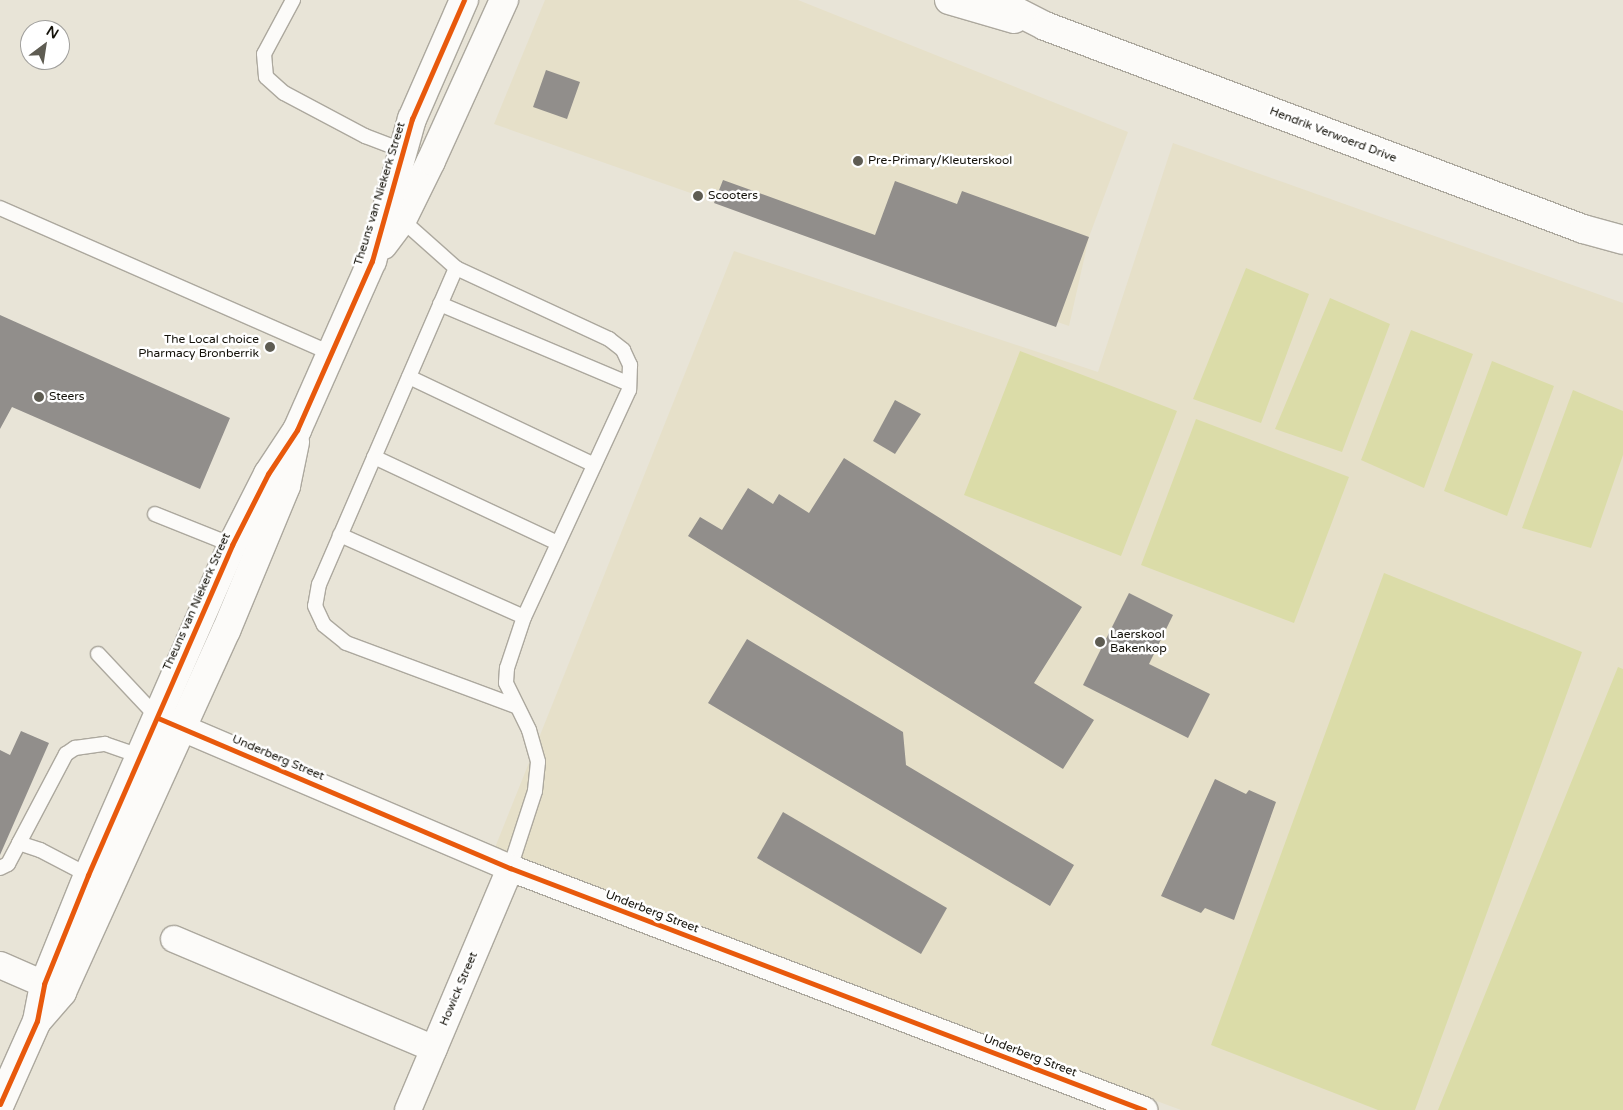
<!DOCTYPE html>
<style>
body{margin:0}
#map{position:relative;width:1623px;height:1110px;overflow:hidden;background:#e8e4d7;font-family:"Varela Round",sans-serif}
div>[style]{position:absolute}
.built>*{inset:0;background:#e6e0c9}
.green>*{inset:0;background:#dbdca8}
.building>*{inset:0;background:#918e8b}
.roads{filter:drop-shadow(1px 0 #aca89e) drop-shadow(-1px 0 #aca89e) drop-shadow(0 1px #aca89e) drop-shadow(0 -1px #aca89e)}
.service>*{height:14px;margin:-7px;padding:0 7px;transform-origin:7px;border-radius:7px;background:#fcfbf9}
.minor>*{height:26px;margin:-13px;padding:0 13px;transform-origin:13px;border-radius:13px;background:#fcfbf9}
.tertiary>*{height:28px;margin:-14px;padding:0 14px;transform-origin:14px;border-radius:14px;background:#fcfbf9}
.secondary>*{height:28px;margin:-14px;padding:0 14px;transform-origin:14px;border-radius:14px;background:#fcfbf9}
.cycleway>*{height:5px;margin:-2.5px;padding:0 2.5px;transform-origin:2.5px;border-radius:2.5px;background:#e8590c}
.dots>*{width:14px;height:14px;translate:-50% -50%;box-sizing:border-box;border:2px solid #fff;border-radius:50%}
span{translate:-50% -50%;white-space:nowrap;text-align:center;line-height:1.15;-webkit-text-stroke:5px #fff;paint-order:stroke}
.street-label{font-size:12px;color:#14120a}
.poi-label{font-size:12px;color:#14120a}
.left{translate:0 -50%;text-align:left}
.right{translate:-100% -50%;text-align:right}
.north{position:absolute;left:20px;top:20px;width:50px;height:50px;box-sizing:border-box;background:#fff;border:1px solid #a1a09d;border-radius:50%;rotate:31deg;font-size:14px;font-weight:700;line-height:20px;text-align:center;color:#14120a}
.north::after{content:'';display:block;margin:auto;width:18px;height:22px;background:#5e5c52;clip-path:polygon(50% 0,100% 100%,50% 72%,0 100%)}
</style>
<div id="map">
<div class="built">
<div style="clip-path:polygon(545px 0,798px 0,1128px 132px,1089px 237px,1069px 326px,494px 124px)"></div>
<div style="clip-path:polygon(1173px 143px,1623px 303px,1623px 1110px,1181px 1110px,492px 855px,734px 251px,1098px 372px)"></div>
</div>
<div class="green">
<div style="clip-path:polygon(1246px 268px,1309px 294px,1261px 423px,1193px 399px)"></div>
<div style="clip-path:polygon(1330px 298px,1390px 324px,1342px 452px,1275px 429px)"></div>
<div style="clip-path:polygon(1411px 330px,1473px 354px,1424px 488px,1361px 460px)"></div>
<div style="clip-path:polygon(1020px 351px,1177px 411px,1121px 556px,964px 495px)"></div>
<div style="clip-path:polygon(1492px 361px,1554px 386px,1507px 516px,1444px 491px)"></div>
<div style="clip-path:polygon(1573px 390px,1623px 411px,1623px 455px,1591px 548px,1522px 528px)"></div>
<div style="clip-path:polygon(1196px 419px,1349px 477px,1294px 623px,1141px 565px)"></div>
<div style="clip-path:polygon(1384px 573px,1582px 652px,1415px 1110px,1378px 1110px,1211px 1045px)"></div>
<div style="clip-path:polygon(1618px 667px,1623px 669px,1623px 1110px,1438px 1110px)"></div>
</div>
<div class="building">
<div style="clip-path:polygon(546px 70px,580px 82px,567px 119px,533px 107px)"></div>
<div style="clip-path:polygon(723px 180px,875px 235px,895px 181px,957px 204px,962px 191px,1089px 237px,1056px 327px,714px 203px)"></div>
<div style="clip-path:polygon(0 315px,230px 418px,200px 489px,12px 407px,0 429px)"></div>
<div style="clip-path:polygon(895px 400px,921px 414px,895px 454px,873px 441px)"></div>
<div style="clip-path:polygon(844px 458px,1082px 607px,1034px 683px,1094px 720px,1063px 769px,688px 536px,700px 517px,722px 530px,748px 488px,773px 504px,779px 494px,809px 513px)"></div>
<div style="clip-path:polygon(1129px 593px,1173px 615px,1149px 664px,1210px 694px,1188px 738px,1083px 685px)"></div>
<div style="clip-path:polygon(747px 639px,903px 732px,906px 765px,1074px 865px,1050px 906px,708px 703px)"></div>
<div style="clip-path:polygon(21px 731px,49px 743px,0 855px,0 750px,10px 755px)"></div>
<div style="clip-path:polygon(1215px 779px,1246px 794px,1249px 790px,1276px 802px,1234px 920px,1205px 908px,1201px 913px,1161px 896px)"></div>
<div style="clip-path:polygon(783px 812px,947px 908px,921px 954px,757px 858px)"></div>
</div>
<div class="roads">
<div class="service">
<div style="left:293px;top:0;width:61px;rotate:118.2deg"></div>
<div style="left:264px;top:54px;width:23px;rotate:85deg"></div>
<div style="left:266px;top:77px;width:24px;rotate:42deg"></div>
<div style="left:284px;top:93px;width:92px;rotate:28deg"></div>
<div style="left:365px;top:136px;width:40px;rotate:21deg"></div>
<div style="left:0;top:208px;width:360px;rotate:23.7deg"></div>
<div style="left:402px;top:220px;width:72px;rotate:41.6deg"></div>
<div style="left:456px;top:268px;width:169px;rotate:24.9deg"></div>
<div style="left:609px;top:339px;width:18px;rotate:38deg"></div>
<div style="left:623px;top:350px;width:17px;rotate:65deg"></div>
<div style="left:630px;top:365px;width:25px;rotate:92deg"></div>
<div style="left:629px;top:390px;width:250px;rotate:114.8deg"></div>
<div style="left:524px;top:617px;width:54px;rotate:108.4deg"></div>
<div style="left:507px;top:668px;width:15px;rotate:94deg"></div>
<div style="left:506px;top:683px;width:52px;rotate:63.9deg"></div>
<div style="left:529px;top:730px;width:33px;rotate:74deg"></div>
<div style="left:538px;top:762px;width:29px;rotate:96deg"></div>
<div style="left:535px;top:791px;width:81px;rotate:108deg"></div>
<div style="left:456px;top:268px;width:344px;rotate:113.4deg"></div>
<div style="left:319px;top:584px;width:22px;rotate:100deg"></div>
<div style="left:315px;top:606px;width:21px;rotate:65deg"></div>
<div style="left:324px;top:625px;width:28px;rotate:39deg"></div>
<div style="left:346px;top:643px;width:180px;rotate:20.4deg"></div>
<div style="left:440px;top:304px;width:205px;rotate:22.9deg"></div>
<div style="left:409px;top:377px;width:205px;rotate:25.4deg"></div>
<div style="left:374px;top:457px;width:203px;rotate:25.1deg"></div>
<div style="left:155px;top:514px;width:83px;rotate:21.9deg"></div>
<div style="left:340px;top:535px;width:201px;rotate:24deg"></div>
<div style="left:98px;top:654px;width:88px;rotate:46.8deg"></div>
<div style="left:0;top:868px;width:9px;rotate:-27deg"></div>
<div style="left:8px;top:864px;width:24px;rotate:-62deg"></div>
<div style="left:88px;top:875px;width:54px;rotate:-152.5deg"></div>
<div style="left:40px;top:850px;width:22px;rotate:-162deg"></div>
<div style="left:19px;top:843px;width:101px;rotate:-62.2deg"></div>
<div style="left:66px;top:754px;width:11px;rotate:-34deg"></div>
<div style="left:75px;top:748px;width:30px;rotate:-8deg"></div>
<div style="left:105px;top:744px;width:37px;rotate:19deg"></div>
</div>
<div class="minor">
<div style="left:161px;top:719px;width:379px;rotate:23.1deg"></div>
<div style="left:510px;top:868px;width:679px;rotate:20.89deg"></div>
<div style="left:174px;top:939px;width:282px;rotate:22.9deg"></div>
<div style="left:0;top:965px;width:68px;rotate:23.5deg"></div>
<div style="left:408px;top:1110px;width:263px;rotate:-67.1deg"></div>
</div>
<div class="tertiary">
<div style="left:383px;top:245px;width:31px;rotate:-53deg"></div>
<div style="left:402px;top:220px;width:66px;rotate:-63.8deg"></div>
<div style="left:431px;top:161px;width:177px;rotate:-65.6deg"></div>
<div style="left:38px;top:1020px;width:37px;rotate:-49deg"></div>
<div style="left:62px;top:992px;width:397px;rotate:-65.6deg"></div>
<div style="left:226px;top:631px;width:157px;rotate:-67.5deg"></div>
<div style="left:286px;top:486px;width:45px;rotate:-78.4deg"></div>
<div style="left:0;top:1104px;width:91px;rotate:-66deg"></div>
<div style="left:37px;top:1021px;width:38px;rotate:-79deg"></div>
<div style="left:44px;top:984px;width:118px;rotate:-68deg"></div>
<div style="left:88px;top:875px;width:360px;rotate:-66.4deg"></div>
<div style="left:232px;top:545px;width:80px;rotate:-63.1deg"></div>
<div style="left:268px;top:474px;width:53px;rotate:-56.6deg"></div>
<div style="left:297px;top:430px;width:185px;rotate:-66.1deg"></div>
<div style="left:372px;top:261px;width:148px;rotate:-74.3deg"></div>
<div style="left:412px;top:119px;width:130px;rotate:-66.4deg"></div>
</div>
<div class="secondary">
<div style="left:949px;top:0;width:68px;rotate:16.3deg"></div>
<div style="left:994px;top:0;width:57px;rotate:27deg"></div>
<div style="left:1045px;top:26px;width:575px;rotate:20.67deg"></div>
<div style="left:1583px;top:229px;width:41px;rotate:15.4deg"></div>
</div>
</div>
<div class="cycleway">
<div style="left:158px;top:718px;width:383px;rotate:23.1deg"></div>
<div style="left:510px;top:868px;width:679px;rotate:20.89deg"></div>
<div style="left:0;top:1104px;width:91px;rotate:-66deg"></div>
<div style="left:37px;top:1021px;width:38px;rotate:-79deg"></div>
<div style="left:44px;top:984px;width:118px;rotate:-68deg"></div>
<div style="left:88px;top:875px;width:360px;rotate:-66.4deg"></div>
<div style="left:232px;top:545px;width:80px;rotate:-63.1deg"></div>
<div style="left:268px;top:474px;width:53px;rotate:-56.6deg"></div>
<div style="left:297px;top:430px;width:185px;rotate:-66.1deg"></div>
<div style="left:372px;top:261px;width:148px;rotate:-74.3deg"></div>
<div style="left:412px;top:119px;width:130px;rotate:-66.4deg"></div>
</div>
<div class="dots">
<div style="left:858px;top:161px;background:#5e5c52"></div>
<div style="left:698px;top:196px;background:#5e5c52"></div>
<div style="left:270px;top:347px;background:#5e5c52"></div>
<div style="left:39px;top:397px;background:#5e5c52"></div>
<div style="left:1100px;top:642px;background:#5e5c52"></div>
</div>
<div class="street-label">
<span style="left:1333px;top:135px;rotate:21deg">Hendrik Verwoerd Drive</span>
<span style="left:380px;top:194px;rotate:-73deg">Theuns van Niekerk Street</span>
<span style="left:197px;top:602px;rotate:-66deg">Theuns van Niekerk Street</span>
<span style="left:278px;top:758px;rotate:23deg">Underberg Street</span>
<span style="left:652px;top:912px;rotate:21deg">Underberg Street</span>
<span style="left:459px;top:989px;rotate:-67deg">Howick Street</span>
<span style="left:1030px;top:1056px;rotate:21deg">Underberg Street</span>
</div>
<div class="poi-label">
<span class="left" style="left:868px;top:161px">Pre-Primary/Kleuterskool</span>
<span class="left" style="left:708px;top:196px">Scooters</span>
<span class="right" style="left:259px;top:347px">The Local choice<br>Pharmacy Bronberrik</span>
<span class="left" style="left:49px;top:397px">Steers</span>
<span class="left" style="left:1110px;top:642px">Laerskool<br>Bakenkop</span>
</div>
<div class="north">N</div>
</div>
